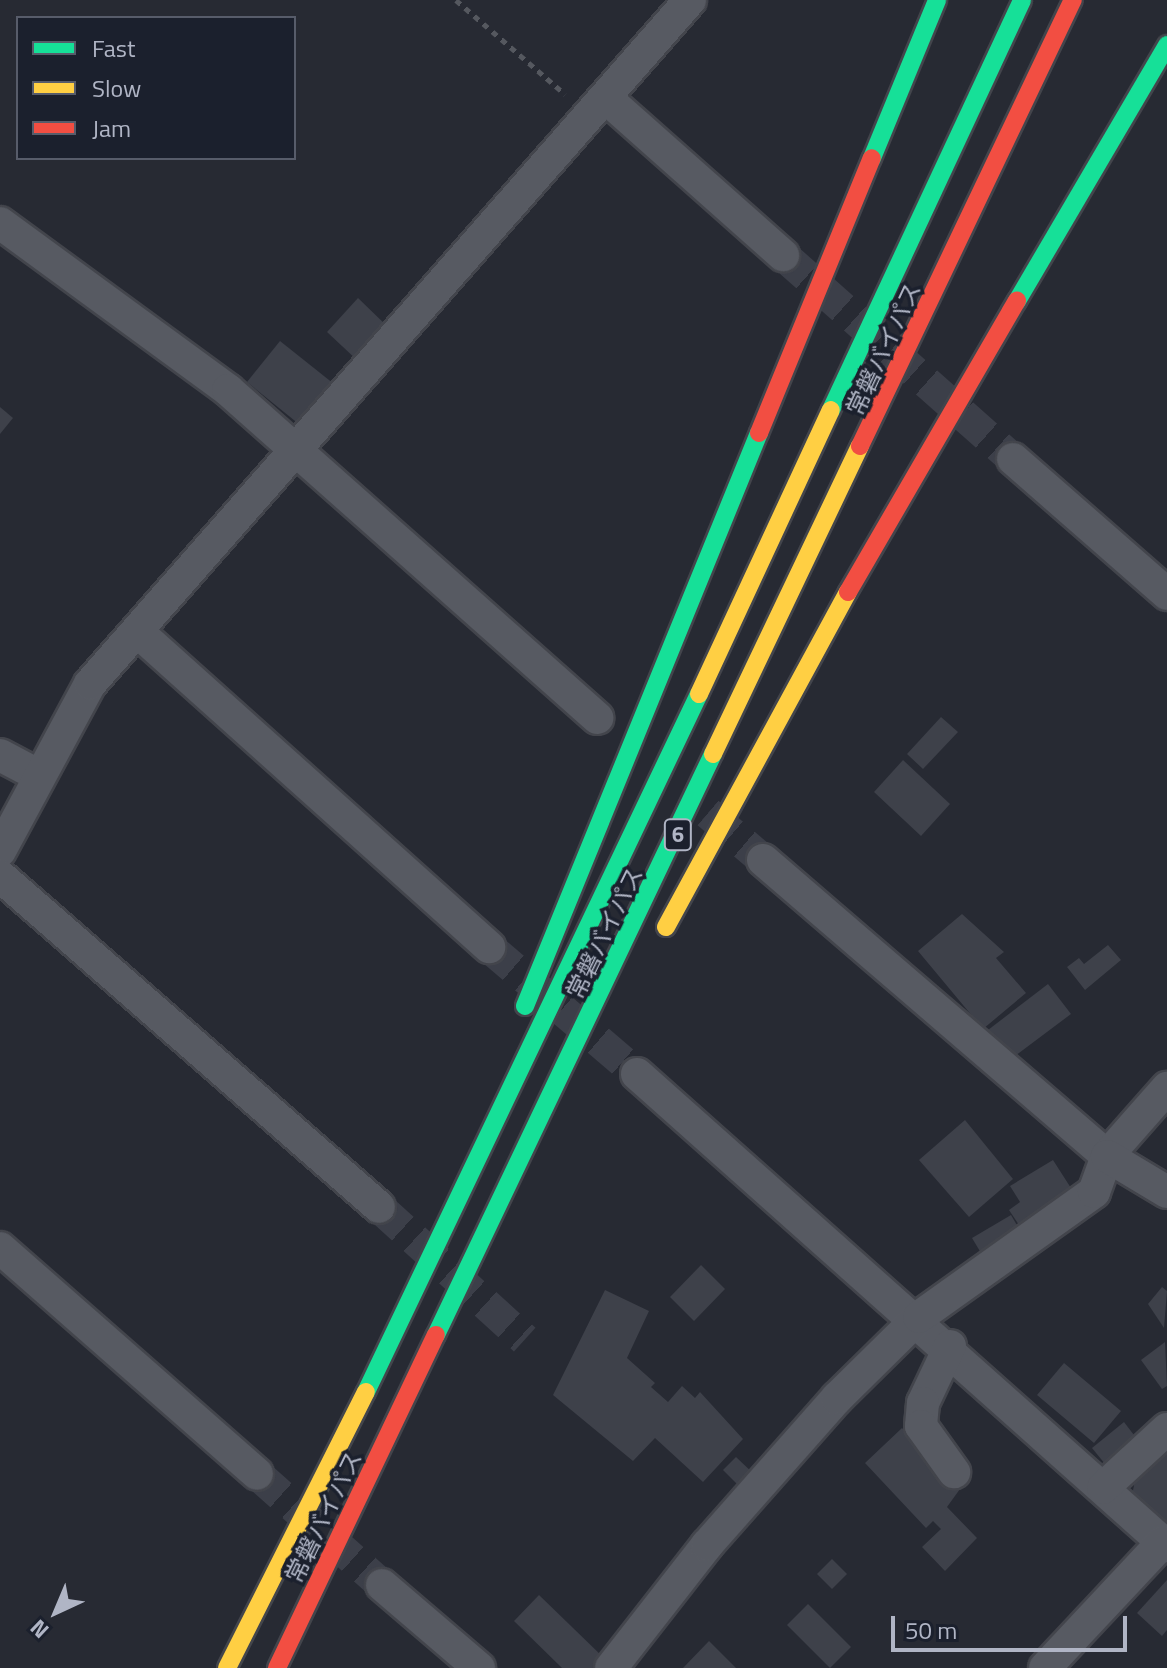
<!DOCTYPE html>
<meta charset="utf-8">
<style>
body{margin:0}
#map{position:relative;width:1167px;height:1668px;overflow:hidden;background:#272a33;font-family:"Titillium Web","Noto Sans JP",sans-serif}
div>[style]{position:absolute}
.building>*{inset:0;background:#3e414a}
.street-tunnel>*{height:32px;margin-top:-16px;transform-origin:0;background:repeating-linear-gradient(90deg,#3c3f49 0 32px,transparent 0 48px)}
.path>*{height:5px;margin-top:-2.5px;transform-origin:0;background:repeating-linear-gradient(90deg,#55585f 0 6px,transparent 0 12px)}
.roads{filter:drop-shadow(2px 0 #43454c) drop-shadow(-2px 0 #43454c) drop-shadow(0 2px #43454c) drop-shadow(0 -2px #43454c)}
.street>*{height:32px;margin:-16px;padding:0 16px;transform-origin:16px;border-radius:16px;background:#575a62}
.fast>*{height:18px;margin:-9px;padding:0 9px;transform-origin:9px;border-radius:9px;background:#16e098}
.slow>*{height:18px;margin:-9px;padding:0 9px;transform-origin:9px;border-radius:9px;background:#ffcf43}
.jam>*{height:18px;margin:-9px;padding:0 9px;transform-origin:9px;border-radius:9px;background:#f24e42}
span{translate:-50% -50%;white-space:nowrap;text-align:center;line-height:1.15;-webkit-text-stroke:7px #1b202d;paint-order:stroke}
.shield-label span{padding:2px 6px;background:#1b202d;border:2px solid;border-radius:6px;-webkit-text-stroke-width:0}
.shield-label{font-size:22px;color:#b0b5c5;font-weight:700}
.street-label{font-size:24px;color:#b0b5c5}
.legend{position:absolute;left:16px;top:16px;width:280px;height:144px;box-sizing:border-box;background:#1b202d;border:2px solid #575c6a;margin:0;padding:10px 14px;list-style:none;font-size:24px;color:#b0b5c5}
.legend li{display:flex;align-items:center;gap:16px;height:40px}
.legend b{width:40px;border:2px solid #575c6a}
.north{position:absolute;left:16px;top:1572px;width:80px;height:80px;-webkit-text-stroke:6px #1b202d;paint-order:stroke;rotate:224deg;font-size:22px;font-weight:700;line-height:32px;text-align:center;color:#b0b5c5}
.north::after{content:'';display:block;margin:auto;width:28px;height:36px;background:#b0b5c5;clip-path:polygon(50% 0,100% 100%,50% 72%,0 100%)}
.scale{position:absolute;left:891px;top:1616px;width:236px;height:36px;box-sizing:border-box;border:4px solid #b0b5c5;border-top:0;padding-left:10px;font-size:24px;line-height:28px;white-space:nowrap;color:#b0b5c5;-webkit-text-stroke:6px #1b202d;paint-order:stroke}
</style>
<div id="map">
<div class="building">
<div style="clip-path:polygon(358px 298px,389px 328px,358px 361px,327px 332px)"></div>
<div style="clip-path:polygon(280px 341px,334px 384px,300px 425px,247px 382px)"></div>
<div style="clip-path:polygon(0 407px,13px 418px,0 434px)"></div>
<div style="clip-path:polygon(941px 717px,958px 732px,923px 769px,907px 754px)"></div>
<div style="clip-path:polygon(903px 760px,950px 804px,921px 836px,874px 792px)"></div>
<div style="clip-path:polygon(962px 914px,1004px 952px,996px 958px,1026px 993px,983px 1029px,918px 951px)"></div>
<div style="clip-path:polygon(1108px 945px,1121px 960px,1085px 990px,1067px 967px,1079px 958px,1084px 964px)"></div>
<div style="clip-path:polygon(1048px 984px,1071px 1014px,1011px 1059px,988px 1030px)"></div>
<div style="clip-path:polygon(965px 1120px,1013px 1179px,969px 1217px,919px 1160px)"></div>
<div style="clip-path:polygon(1053px 1160px,1078px 1199px,1023px 1231px,1009px 1210px,1020px 1202px,1010px 1186px)"></div>
<div style="clip-path:polygon(1011px 1215px,1022px 1234px,984px 1258px,972px 1238px)"></div>
<div style="clip-path:polygon(701px 1265px,725px 1289px,694px 1321px,670px 1297px)"></div>
<div style="clip-path:polygon(1162px 1287px,1167px 1291px,1164px 1328px,1148px 1304px)"></div>
<div style="clip-path:polygon(605px 1290px,649px 1311px,627px 1358px,655px 1383px,651px 1387px,668px 1402px,682px 1386px,695px 1398px,700px 1392px,743px 1439px,703px 1482px,655px 1438px,633px 1461px,553px 1395px)"></div>
<div style="clip-path:polygon(1165px 1342px,1167px 1386px,1162px 1389px,1141px 1360px)"></div>
<div style="clip-path:polygon(1064px 1363px,1121px 1411px,1094px 1443px,1037px 1395px)"></div>
<div style="clip-path:polygon(1124px 1422px,1137px 1439px,1105px 1464px,1092px 1448px)"></div>
<div style="clip-path:polygon(902px 1428px,960px 1489px,947px 1507px,977px 1538px,945px 1571px,922px 1547px,941px 1529px,933px 1521px,926px 1528px,865px 1463px)"></div>
<div style="clip-path:polygon(1167px 1449px,1167px 1526px,1132px 1495px,1137px 1471px)"></div>
<div style="clip-path:polygon(736px 1457px,755px 1475px,742px 1489px,723px 1470px)"></div>
<div style="clip-path:polygon(832px 1559px,847px 1574px,832px 1589px,817px 1574px)"></div>
<div style="clip-path:polygon(1167px 1580px,1167px 1630px,1162px 1636px,1137px 1613px)"></div>
<div style="clip-path:polygon(539px 1595px,604px 1658px,594px 1668px,562px 1668px,514px 1621px)"></div>
<div style="clip-path:polygon(808px 1604px,851px 1647px,830px 1668px,787px 1625px)"></div>
<div style="clip-path:polygon(709px 1641px,736px 1668px,683px 1668px)"></div>
</div>
<div class="street-tunnel">
<div style="left:783px;top:255px;width:307px;rotate:41.6deg"></div>
<div style="left:708px;top:813px;width:72px;rotate:40.5deg"></div>
<div style="left:489px;top:947px;width:195px;rotate:40.6deg"></div>
<div style="left:379px;top:1207px;width:197px;rotate:42.3deg"></div>
<div style="left:257px;top:1474px;width:167px;rotate:41.6deg"></div>
</div>
<div class="path">
<div style="left:456px;top:0;width:144px;rotate:40.8deg"></div>
</div>
<div class="roads">
<div class="street">
<div style="left:606px;top:98px;width:237px;rotate:41.6deg"></div>
<div style="left:0;top:223px;width:283px;rotate:36.2deg"></div>
<div style="left:228px;top:390px;width:494px;rotate:41.6deg"></div>
<div style="left:1013px;top:459px;width:205px;rotate:41.2deg"></div>
<div style="left:138px;top:632px;width:472px;rotate:41.9deg"></div>
<div style="left:0;top:755px;width:41px;rotate:27.8deg"></div>
<div style="left:0;top:851px;width:190px;rotate:-61.7deg"></div>
<div style="left:90px;top:684px;width:910px;rotate:-48.74deg"></div>
<div style="left:763px;top:860px;width:454px;rotate:40.7deg"></div>
<div style="left:1107px;top:1156px;width:91px;rotate:-48.6deg"></div>
<div style="left:0;top:876px;width:503px;rotate:41.13deg"></div>
<div style="left:637px;top:1074px;width:710px;rotate:41.69deg"></div>
<div style="left:0;top:1248px;width:342px;rotate:41.3deg"></div>
<div style="left:950px;top:1346px;width:63px;rotate:115.3deg"></div>
<div style="left:923px;top:1403px;width:23px;rotate:95deg"></div>
<div style="left:921px;top:1426px;width:57px;rotate:54.3deg"></div>
<div style="left:1103px;top:1488px;width:87px;rotate:-42.7deg"></div>
<div style="left:382px;top:1585px;width:128px;rotate:40.6deg"></div>
<div style="left:611px;top:1668px;width:156px;rotate:-52deg"></div>
<div style="left:707px;top:1545px;width:196px;rotate:-48.5deg"></div>
<div style="left:837px;top:1398px;width:115px;rotate:-44.6deg"></div>
<div style="left:919px;top:1317px;width:215px;rotate:-35.5deg"></div>
<div style="left:1094px;top:1192px;width:38px;rotate:-70deg"></div>
<div style="left:1107px;top:1156px;width:70px;rotate:31deg"></div>
<div style="left:1045px;top:1668px;width:173px;rotate:-46.9deg"></div>
</div>
<div class="fast">
<div style="left:872px;top:158px;width:171px;rotate:-67.6deg"></div>
<div style="left:1017px;top:301px;width:297px;rotate:-59.6deg"></div>
<div style="left:831px;top:410px;width:452px;rotate:-65deg"></div>
<div style="left:525px;top:1006px;width:619px;rotate:-67.79deg"></div>
<div style="left:436px;top:1335px;width:644px;rotate:-64.51deg"></div>
<div style="left:366px;top:1392px;width:773px;rotate:-64.5deg"></div>
</div>
<div class="slow">
<div style="left:699px;top:694px;width:313px;rotate:-65.1deg"></div>
<div style="left:713px;top:754px;width:341px;rotate:-64.5deg"></div>
<div style="left:666px;top:927px;width:381px;rotate:-61.5deg"></div>
<div style="left:227px;top:1668px;width:309px;rotate:-63.3deg"></div>
</div>
<div class="jam">
<div style="left:759px;top:433px;width:297px;rotate:-67.7deg"></div>
<div style="left:860px;top:446px;width:494px;rotate:-64.5deg"></div>
<div style="left:848px;top:592px;width:337px;rotate:-59.9deg"></div>
<div style="left:277px;top:1668px;width:369px;rotate:-64.5deg"></div>
</div>
</div>
<div class="shield-label">
<span style="left:678px;top:835px">6</span>
</div>
<div class="street-label">
<span style="left:884px;top:349px;rotate:-65deg">常磐バイパス</span>
<span style="left:605px;top:933px;rotate:-64deg">常磐バイパス</span>
<span style="left:324px;top:1517px;rotate:-64deg">常磐バイパス</span>
</div>
<ul class="legend">
<li><b style="height:10px;background:#16e098"></b>Fast</li>
<li><b style="height:10px;background:#ffcf43"></b>Slow</li>
<li><b style="height:10px;background:#f24e42"></b>Jam</li>
</ul>
<div class="north">N</div>
<div class="scale">50 m</div>
</div>
